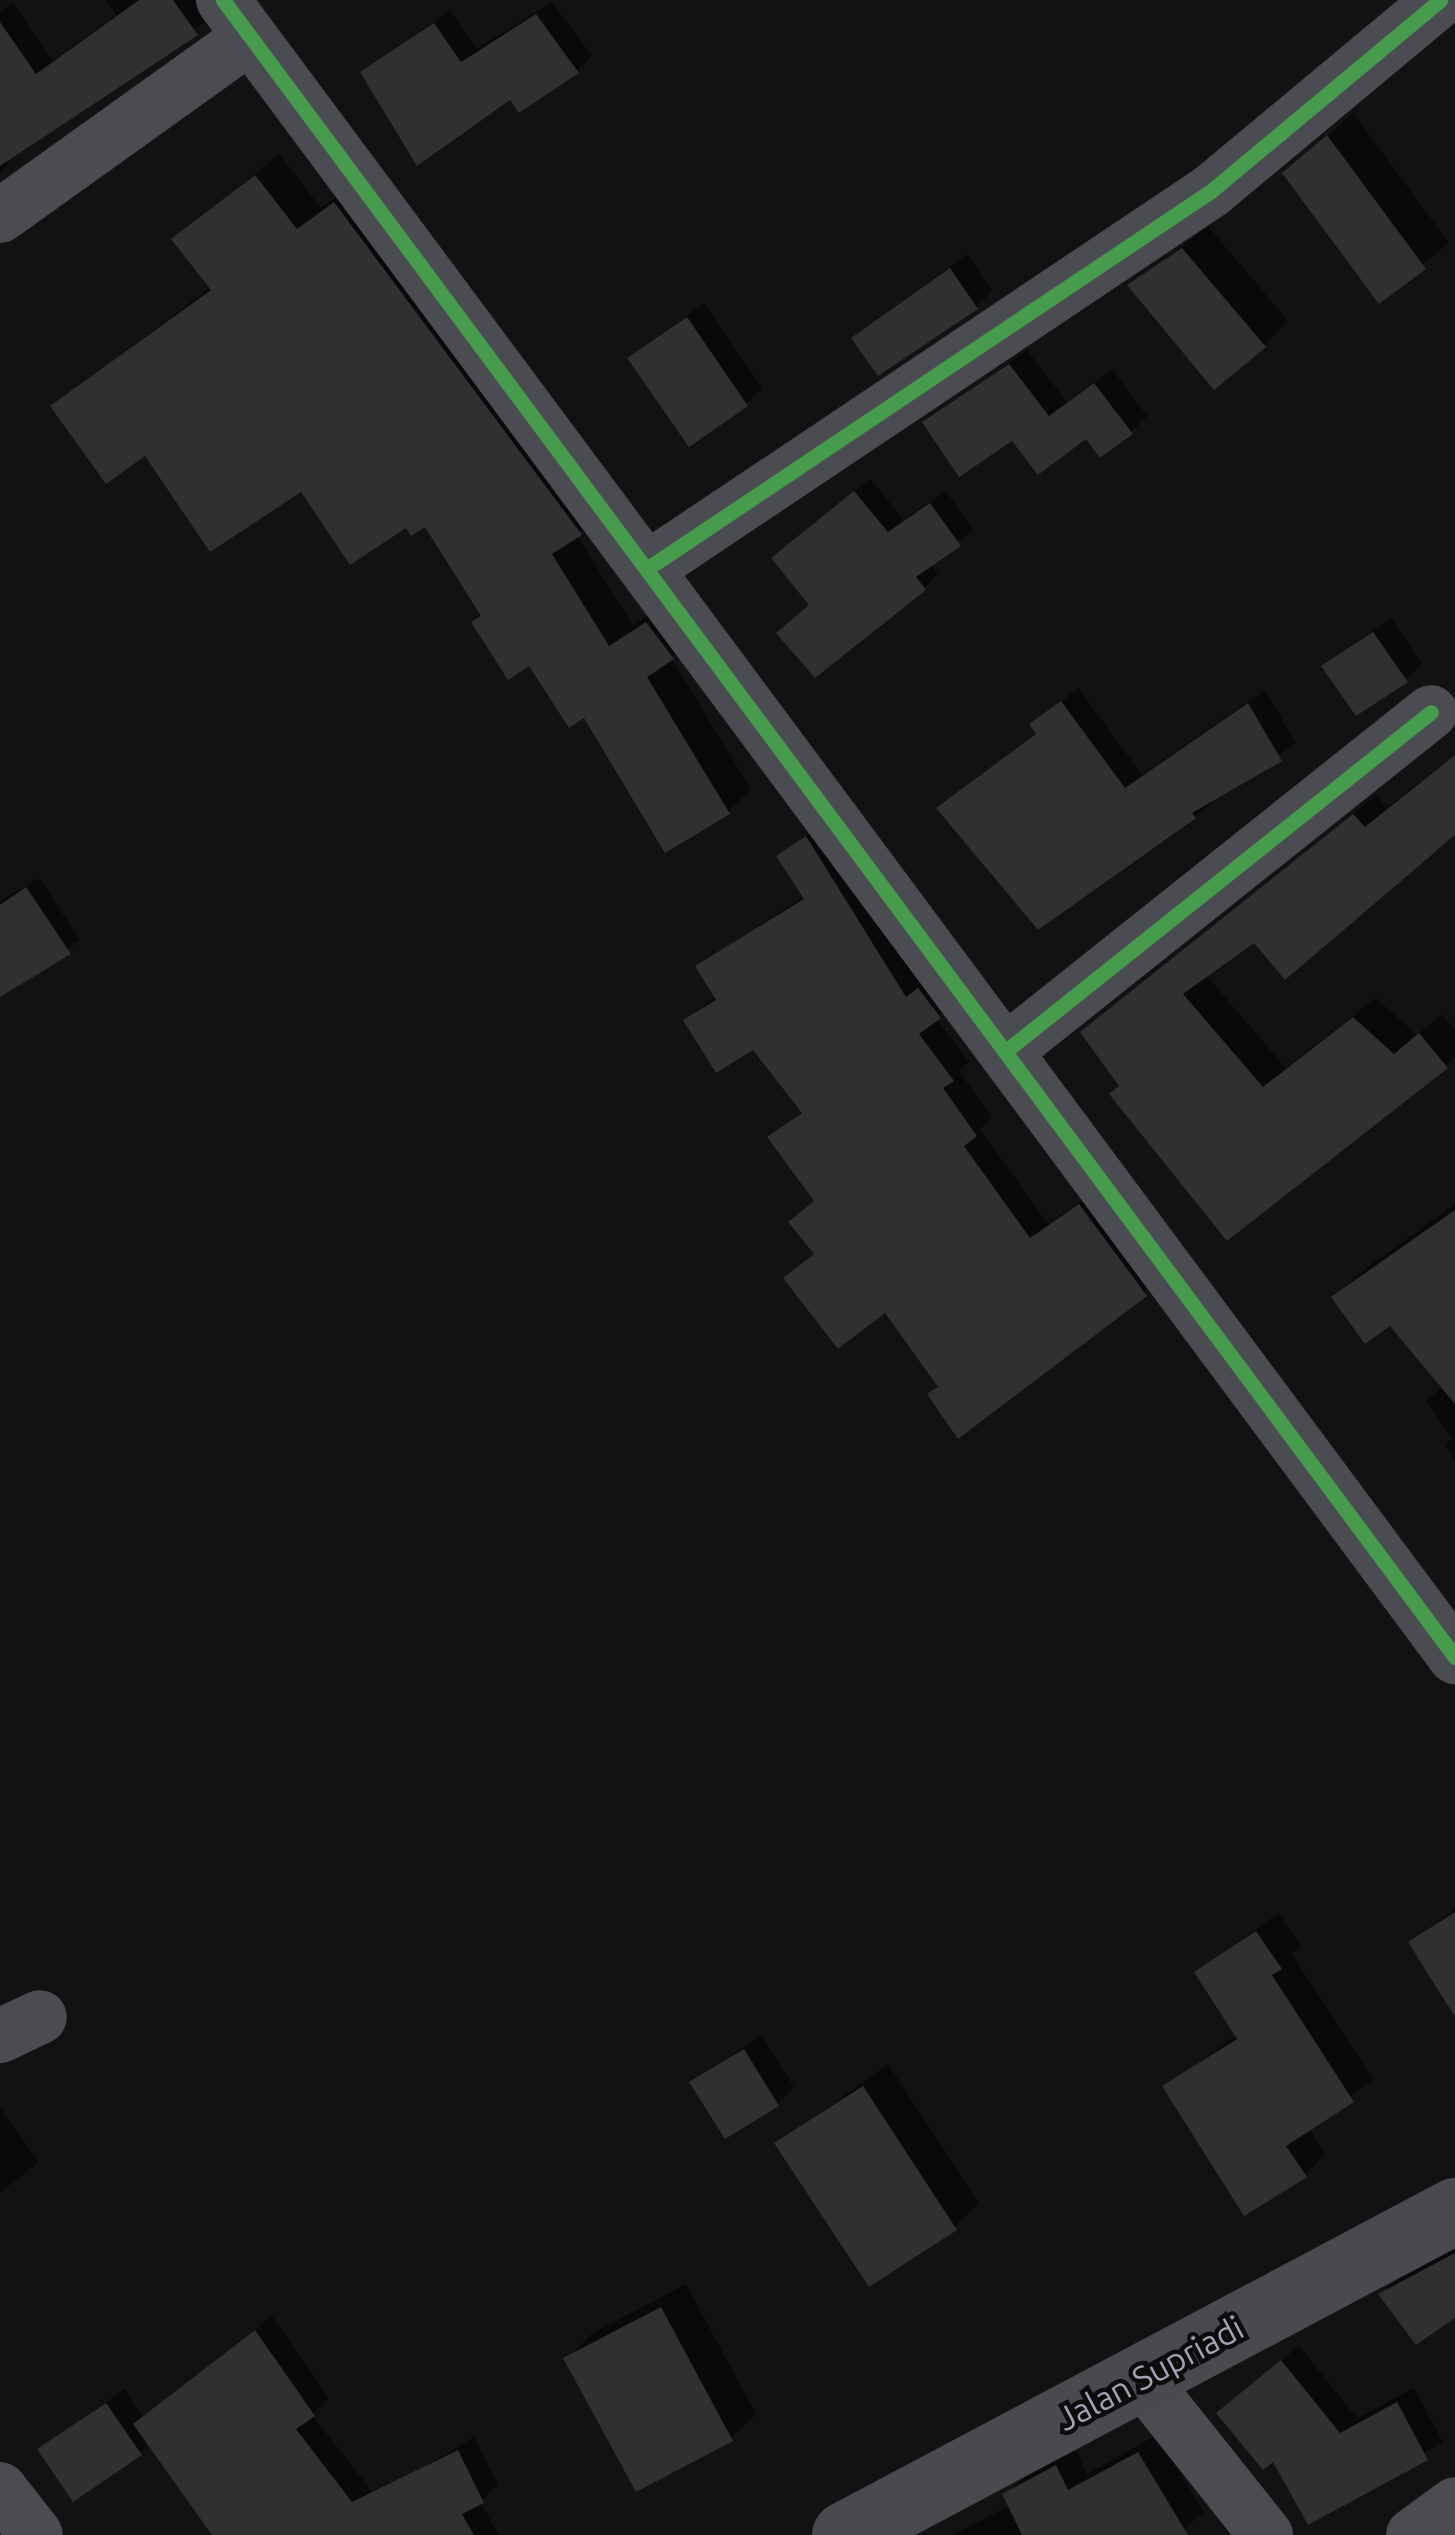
<!DOCTYPE html>
<style>
body{margin:0}
#map{position:relative;width:1455px;height:2535px;overflow:hidden;background:#121212;font-family:Ubuntu,sans-serif}
div>[style]{position:absolute}
.shadow>*{inset:0;background:#0007}
.building>*{inset:0;background:#2f3032}
.street>*{height:54px;margin:-27px;padding:0 27px;transform-origin:27px;border-radius:27px;background:#4b4c52}
.secondary>*{height:66px;margin:-33px;padding:0 33px;transform-origin:33px;border-radius:33px;background:#494a4f}
.cycleway>*{height:15px;margin:-7.5px;padding:0 7.5px;transform-origin:7.5px;border-radius:7.5px;background:#469c4c}
span{translate:-50% -50%;white-space:nowrap;text-align:center;line-height:1.15;-webkit-text-stroke:9px #0c0c0d;paint-order:stroke}
.street-label{font-size:33px;color:#a1a4b5}
</style>
<div id="map">
<div class="shadow">
<div style="clip-path:polygon(106px 0,200px 0,212px 17px,16px 152px,0 174px,0 11px,13px 3px,52px 61px,117px 15px)"></div>
<div style="clip-path:polygon(552px 2px,592px 56px,577px 71px,511px 96px,364px 73px,450px 10px,477px 49px)"></div>
<div style="clip-path:polygon(1353px 113px,1449px 243px,1380px 300px,1286px 173px)"></div>
<div style="clip-path:polygon(279px 154px,321px 208px,358px 182px,602px 511px,577px 535px,633px 626px,670px 601px,694px 634px,671px 658px,751px 789px,729px 811px,666px 849px,585px 714px,483px 614px,426px 523px,146px 451px,54px 406px,212px 286px,175px 239px)"></div>
<div style="clip-path:polygon(1208px 226px,1288px 321px,1264px 345px,1131px 286px)"></div>
<div style="clip-path:polygon(967px 254px,992px 291px,976px 307px,855px 338px)"></div>
<div style="clip-path:polygon(704px 303px,762px 388px,746px 404px,631px 359px)"></div>
<div style="clip-path:polygon(1027px 350px,1067px 402px,1112px 369px,1147px 416px,1131px 432px,1012px 437px,926px 423px)"></div>
<div style="clip-path:polygon(870px 479px,904px 520px,946px 491px,973px 530px,930px 564px,938px 574px,924px 588px,812px 604px,789px 544px)"></div>
<div style="clip-path:polygon(1391px 618px,1422px 664px,1406px 680px,1325px 666px)"></div>
<div style="clip-path:polygon(1078px 688px,1142px 775px,1265px 690px,1296px 743px,1194px 816px,940px 809px,1038px 732px,1033px 725px)"></div>
<div style="clip-path:polygon(1455px 755px,1455px 836px,1285px 975px,1254px 939px,1205px 974px,1286px 1068px,1376px 998px,1417px 1035px,1442px 1014px,1455px 1030px,1455px 1057px,1446px 1066px,1227px 1237px,1084px 1032px,1376px 795px,1387px 808px)"></div>
<div style="clip-path:polygon(824px 822px,956px 999px,936px 1018px,969px 1062px,959px 1071px,992px 1117px,980px 1129px,1048px 1224px,1097px 1190px,1162px 1277px,958px 1435px,940px 1385px,886px 1309px,787px 1278px,816px 1252px,816px 1199px,771px 1137px,803px 1110px,753px 1046px,687px 1020px,717px 995px,699px 967px,805px 895px,780px 856px)"></div>
<div style="clip-path:polygon(39px 878px,80px 940px,0 995px,0 901px)"></div>
<div style="clip-path:polygon(1455px 1204px,1455px 1347px,1335px 1297px,1357px 1275px)"></div>
<div style="clip-path:polygon(1455px 1375px,1455px 1461px,1445px 1445px,1452px 1438px,1426px 1401px)"></div>
<div style="clip-path:polygon(1455px 1909px,1455px 2011px,1412px 1942px)"></div>
<div style="clip-path:polygon(1278px 1913px,1301px 1946px,1292px 1954px,1373px 2079px,1309px 2128px,1325px 2154px,1305px 2175px,1166px 2087px,1238px 2034px,1198px 1972px)"></div>
<div style="clip-path:polygon(761px 2035px,794px 2087px,777px 2104px,693px 2083px)"></div>
<div style="clip-path:polygon(888px 2064px,979px 2203px,955px 2227px,778px 2144px)"></div>
<div style="clip-path:polygon(0 2108px,39px 2162px,0 2193px)"></div>
<div style="clip-path:polygon(1455px 2249px,1455px 2316px,1382px 2294px,1396px 2280px)"></div>
<div style="clip-path:polygon(686px 2284px,756px 2414px,731px 2438px,567px 2359px,591px 2334px)"></div>
<div style="clip-path:polygon(272px 2316px,329px 2398px,312px 2415px,374px 2494px,325px 2535px,215px 2535px,150px 2443px,140px 2453px,41px 2449px,124px 2389px,143px 2418px)"></div>
<div style="clip-path:polygon(1299px 2346px,1357px 2418px,1414px 2388px,1443px 2442px,1309px 2521px,1236px 2397px)"></div>
<div style="clip-path:polygon(1157px 2435px,1204px 2512px,1176px 2535px,953px 2535px,1011px 2505px,1006px 2495px,1025px 2476px,1075px 2449px,1087px 2474px)"></div>
<div style="clip-path:polygon(474px 2437px,498px 2484px,480px 2502px,499px 2535px,421px 2535px,395px 2484px)"></div>
</div>
<div class="building">
<div style="clip-path:polygon(139px 0,173px 0,198px 35px,0 166px,0 22px,36px 74px)"></div>
<div style="clip-path:polygon(536px 14px,579px 73px,519px 113px,510px 100px,417px 166px,360px 72px,434px 23px,461px 62px)"></div>
<div style="clip-path:polygon(1327px 135px,1426px 269px,1379px 304px,1282px 173px)"></div>
<div style="clip-path:polygon(255px 175px,297px 229px,334px 202px,582px 535px,552px 554px,609px 646px,646px 622px,674px 659px,647px 677px,730px 814px,665px 853px,584px 718px,569px 728px,529px 666px,508px 680px,471px 622px,481px 616px,425px 527px,411px 536px,406px 528px,350px 565px,301px 492px,210px 552px,145px 456px,106px 484px,50px 406px,211px 290px,171px 239px)"></div>
<div style="clip-path:polygon(1182px 248px,1266px 347px,1214px 390px,1127px 285px)"></div>
<div style="clip-path:polygon(950px 268px,978px 309px,878px 376px,851px 338px)"></div>
<div style="clip-path:polygon(687px 317px,748px 406px,689px 447px,627px 358px)"></div>
<div style="clip-path:polygon(1009px 364px,1049px 416px,1094px 383px,1133px 434px,1100px 458px,1086px 439px,1038px 475px,1012px 441px,959px 477px,922px 422px)"></div>
<div style="clip-path:polygon(854px 491px,888px 532px,930px 503px,961px 546px,916px 577px,926px 590px,815px 678px,776px 633px,809px 605px,771px 558px)"></div>
<div style="clip-path:polygon(1373px 632px,1408px 682px,1356px 716px,1321px 666px)"></div>
<div style="clip-path:polygon(1061px 701px,1125px 788px,1248px 703px,1282px 761px,1192px 813px,1196px 818px,1038px 930px,936px 808px,1036px 734px,1029px 724px)"></div>
<div style="clip-path:polygon(1455px 755px,1455px 835px,1285px 980px,1254px 943px,1183px 994px,1263px 1087px,1353px 1017px,1394px 1054px,1419px 1033px,1448px 1068px,1227px 1241px,1109px 1094px,1119px 1086px,1080px 1032px,1353px 814px,1365px 827px)"></div>
<div style="clip-path:polygon(806px 836px,906px 997px,918px 988px,941px 1018px,919px 1034px,954px 1081px,943px 1088px,977px 1136px,964px 1146px,1030px 1238px,1079px 1204px,1147px 1296px,958px 1439px,927px 1394px,938px 1387px,885px 1313px,838px 1349px,783px 1278px,814px 1254px,788px 1222px,814px 1201px,767px 1137px,802px 1113px,753px 1050px,716px 1073px,683px 1020px,716px 1000px,695px 966px,804px 899px,776px 856px)"></div>
<div style="clip-path:polygon(26px 887px,71px 954px,0 997px,0 905px)"></div>
<div style="clip-path:polygon(1455px 1210px,1455px 1404px,1390px 1326px,1365px 1344px,1331px 1297px)"></div>
<div style="clip-path:polygon(1455px 1912px,1455px 2017px,1408px 1942px)"></div>
<div style="clip-path:polygon(1256px 1931px,1282px 1969px,1272px 1975px,1354px 2102px,1286px 2146px,1307px 2177px,1244px 2216px,1162px 2086px,1237px 2039px,1194px 1972px)"></div>
<div style="clip-path:polygon(744px 2049px,779px 2106px,725px 2139px,689px 2082px)"></div>
<div style="clip-path:polygon(863px 2086px,957px 2230px,869px 2287px,774px 2143px)"></div>
<div style="clip-path:polygon(1455px 2253px,1455px 2318px,1416px 2345px,1378px 2294px)"></div>
<div style="clip-path:polygon(661px 2307px,733px 2441px,636px 2492px,563px 2358px)"></div>
<div style="clip-path:polygon(255px 2330px,315px 2416px,296px 2429px,352px 2502px,458px 2450px,484px 2503px,462px 2514px,474px 2535px,212px 2535px,133px 2424px)"></div>
<div style="clip-path:polygon(1281px 2360px,1340px 2433px,1397px 2402px,1428px 2460px,1308px 2525px,1273px 2462px,1263px 2470px,1216px 2413px)"></div>
<div style="clip-path:polygon(106px 2403px,142px 2455px,73px 2502px,37px 2449px)"></div>
<div style="clip-path:polygon(1138px 2452px,1188px 2535px,1022px 2535px,1002px 2494px,1056px 2465px,1068px 2490px)"></div>
</div>
<div class="street">
<div style="left:223px;top:0;width:2065px;rotate:53.37deg"></div>
<div style="left:0;top:216px;width:307px;rotate:-35.6deg"></div>
<div style="left:651px;top:566px;width:674px;rotate:-33.81deg"></div>
<div style="left:1211px;top:191px;width:298px;rotate:-39.8deg"></div>
<div style="left:1007px;top:1050px;width:542px;rotate:-38.56deg"></div>
<div style="left:0;top:2036px;width:44px;rotate:-25.4deg"></div>
<div style="left:1141px;top:2378px;width:201px;rotate:51.5deg"></div>
<div style="left:0;top:2489px;width:58px;rotate:52deg"></div>
<div style="left:1413px;top:2535px;width:52px;rotate:-36.4deg"></div>
</div>
<div class="secondary">
<div style="left:845px;top:2535px;width:691px;rotate:-27.97deg"></div>
</div>
<div class="cycleway">
<div style="left:223px;top:0;width:2065px;rotate:53.37deg"></div>
<div style="left:651px;top:566px;width:674px;rotate:-33.81deg"></div>
<div style="left:1211px;top:191px;width:298px;rotate:-39.8deg"></div>
<div style="left:1007px;top:1050px;width:542px;rotate:-38.56deg"></div>
</div>
<div class="street-label">
<span style="left:1150px;top:2373px;rotate:-28deg">Jalan Supriadi</span>
</div>
</div>
